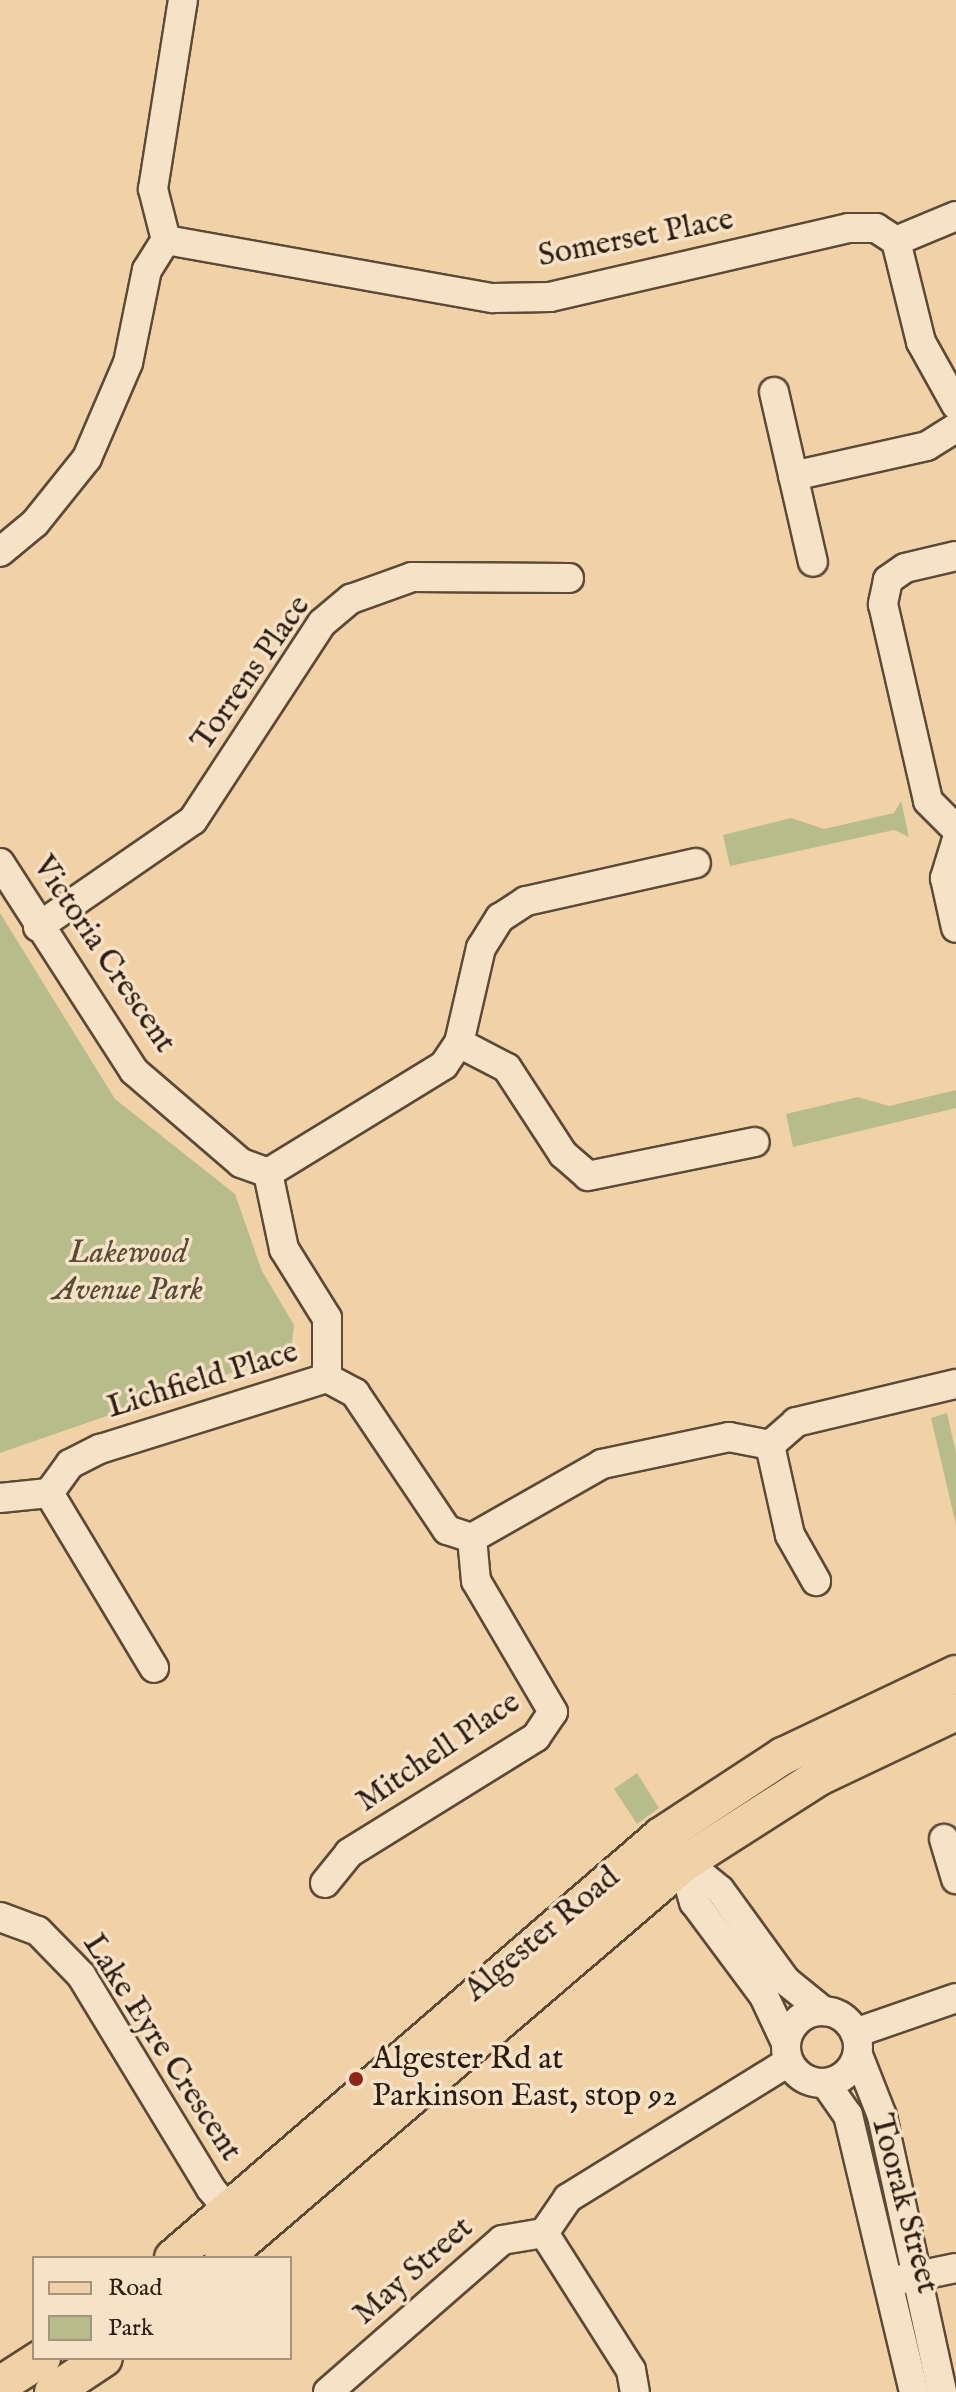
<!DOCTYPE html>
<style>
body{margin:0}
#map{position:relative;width:956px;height:2392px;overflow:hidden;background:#f1d2a7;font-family:"IM FELL English",serif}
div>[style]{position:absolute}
.green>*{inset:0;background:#b7bd8a}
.roads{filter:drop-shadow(2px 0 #5c4a38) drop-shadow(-2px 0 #5c4a38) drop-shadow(0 2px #5c4a38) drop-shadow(0 -2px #5c4a38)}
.minor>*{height:28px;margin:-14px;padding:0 14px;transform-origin:14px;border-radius:14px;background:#f6e2c6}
.minor>.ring{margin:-14px;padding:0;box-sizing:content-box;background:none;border:28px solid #f6e2c6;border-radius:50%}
.major>*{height:36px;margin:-18px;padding:0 18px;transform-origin:18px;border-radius:18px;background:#f1d2a7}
.dots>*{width:22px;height:22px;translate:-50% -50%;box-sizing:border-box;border:4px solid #f6e2c6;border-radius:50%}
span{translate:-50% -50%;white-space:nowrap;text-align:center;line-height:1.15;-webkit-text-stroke:7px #f6e2c6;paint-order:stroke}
.street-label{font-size:32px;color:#2b1d13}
.park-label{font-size:32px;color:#554d37;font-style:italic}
.poi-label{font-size:32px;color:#2b1d13}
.left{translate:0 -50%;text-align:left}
.legend{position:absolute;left:32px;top:2256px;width:260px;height:104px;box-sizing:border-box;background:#f6e2c6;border:2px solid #a5937e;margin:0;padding:10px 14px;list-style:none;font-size:24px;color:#2b1d13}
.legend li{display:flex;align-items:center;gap:16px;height:40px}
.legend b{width:40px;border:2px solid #a5937e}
</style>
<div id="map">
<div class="green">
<div style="clip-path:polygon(901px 801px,909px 837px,894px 830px,730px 866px,723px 835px,791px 818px,824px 829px,894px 813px)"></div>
<div style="clip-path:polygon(0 913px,115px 1099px,235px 1194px,262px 1271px,294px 1325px,291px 1352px,0 1453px)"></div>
<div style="clip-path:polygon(956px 1090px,956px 1108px,793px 1147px,786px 1114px,858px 1097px,889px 1106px)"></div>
<div style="clip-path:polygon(947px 1413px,956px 1453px,956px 1525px,931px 1418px)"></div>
<div style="clip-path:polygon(637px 1773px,659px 1808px,637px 1824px,614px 1789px)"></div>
</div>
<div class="roads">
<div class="minor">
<div style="left:166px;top:240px;width:332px;rotate:10.1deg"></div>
<div style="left:493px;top:298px;width:57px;rotate:-1deg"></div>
<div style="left:550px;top:297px;width:307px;rotate:-13deg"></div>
<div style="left:849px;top:228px;width:27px"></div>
<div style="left:876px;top:228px;width:24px;rotate:33deg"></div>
<div style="left:896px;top:241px;width:104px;rotate:76.1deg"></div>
<div style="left:921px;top:342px;width:72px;rotate:60.9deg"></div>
<div style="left:896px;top:241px;width:65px;rotate:-22.6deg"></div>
<div style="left:774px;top:392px;width:174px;rotate:77.1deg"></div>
<div style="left:793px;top:476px;width:137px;rotate:-12.6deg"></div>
<div style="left:927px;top:446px;width:34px;rotate:-32deg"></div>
<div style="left:0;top:552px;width:45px;rotate:-39.6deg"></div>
<div style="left:35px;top:523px;width:83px;rotate:-51.3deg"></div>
<div style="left:87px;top:458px;width:103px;rotate:-66.7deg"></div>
<div style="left:128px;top:363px;width:95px;rotate:-78.5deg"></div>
<div style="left:147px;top:270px;width:36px;rotate:-58deg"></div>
<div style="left:166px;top:240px;width:53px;rotate:-104.3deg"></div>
<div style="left:153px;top:189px;width:191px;rotate:-81deg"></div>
<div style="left:956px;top:556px;width:52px;rotate:166.8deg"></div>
<div style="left:905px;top:568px;width:21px;rotate:145deg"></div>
<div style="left:888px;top:580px;width:25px;rotate:102deg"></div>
<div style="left:883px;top:604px;width:202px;rotate:77.1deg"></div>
<div style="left:928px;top:801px;width:40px;rotate:45deg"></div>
<div style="left:956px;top:842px;width:38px;rotate:107deg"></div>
<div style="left:945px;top:878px;width:51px;rotate:77.6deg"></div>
<div style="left:0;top:863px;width:247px;rotate:57.2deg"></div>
<div style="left:134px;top:1071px;width:141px;rotate:40.7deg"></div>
<div style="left:241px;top:1163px;width:29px;rotate:20deg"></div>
<div style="left:268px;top:1173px;width:206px;rotate:-31.5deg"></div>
<div style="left:444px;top:1065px;width:27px;rotate:-56deg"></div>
<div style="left:459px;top:1043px;width:98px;rotate:-77deg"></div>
<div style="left:481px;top:948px;width:36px;rotate:-58deg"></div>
<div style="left:500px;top:918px;width:31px;rotate:-33deg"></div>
<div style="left:526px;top:901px;width:174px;rotate:-12.6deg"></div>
<div style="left:38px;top:927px;width:188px;rotate:-34.6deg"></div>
<div style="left:193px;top:820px;width:235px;rotate:-56.8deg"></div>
<div style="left:322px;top:623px;width:38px;rotate:-40deg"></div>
<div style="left:351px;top:599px;width:65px;rotate:-19.8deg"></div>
<div style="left:412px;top:577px;width:157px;rotate:0.4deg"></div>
<div style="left:459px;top:1043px;width:54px;rotate:27.5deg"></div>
<div style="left:507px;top:1068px;width:103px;rotate:56.9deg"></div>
<div style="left:563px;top:1154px;width:33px;rotate:41deg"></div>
<div style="left:588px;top:1176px;width:170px;rotate:-11.5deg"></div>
<div style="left:268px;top:1173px;width:78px;rotate:78.1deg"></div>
<div style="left:284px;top:1249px;width:81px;rotate:58.1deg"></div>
<div style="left:327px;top:1318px;width:60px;rotate:90deg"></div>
<div style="left:770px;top:1445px;width:92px;rotate:77.5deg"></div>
<div style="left:790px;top:1535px;width:53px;rotate:60.5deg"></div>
<div style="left:49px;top:1493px;width:204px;rotate:59deg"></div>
<div style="left:0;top:1498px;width:49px;rotate:-5.8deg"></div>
<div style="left:49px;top:1493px;width:36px;rotate:-54deg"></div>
<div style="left:70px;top:1464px;width:34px;rotate:-27deg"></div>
<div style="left:100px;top:1449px;width:238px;rotate:-17.4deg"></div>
<div style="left:327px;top:1378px;width:32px;rotate:28deg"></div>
<div style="left:355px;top:1393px;width:165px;rotate:56.1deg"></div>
<div style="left:447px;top:1530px;width:26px;rotate:18deg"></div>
<div style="left:472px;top:1538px;width:150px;rotate:-29.6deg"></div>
<div style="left:602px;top:1464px;width:130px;rotate:-12deg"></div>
<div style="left:729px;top:1437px;width:42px;rotate:11deg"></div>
<div style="left:770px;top:1445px;width:35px;rotate:-41deg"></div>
<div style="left:796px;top:1422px;width:164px;rotate:-13.4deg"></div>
<div style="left:944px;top:1839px;width:42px;rotate:73.3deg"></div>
<div style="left:671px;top:1850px;width:63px;rotate:39.2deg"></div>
<div style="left:720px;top:1890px;width:112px;rotate:54deg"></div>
<div style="left:786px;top:1981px;width:48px;rotate:39deg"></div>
<div style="left:683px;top:1864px;width:40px;rotate:74deg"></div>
<div style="left:694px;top:1902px;width:117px;rotate:53.3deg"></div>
<div style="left:764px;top:1996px;width:52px;rotate:64.9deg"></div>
<div style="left:325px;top:1883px;width:38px;rotate:-51deg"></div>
<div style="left:349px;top:1853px;width:220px;rotate:-31.8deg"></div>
<div style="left:536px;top:1737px;width:30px;rotate:-56deg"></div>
<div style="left:553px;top:1712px;width:152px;rotate:-120.4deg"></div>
<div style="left:476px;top:1581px;width:43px;rotate:-95.3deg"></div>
<div style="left:0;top:1917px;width:40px;rotate:20.2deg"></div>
<div style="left:38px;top:1931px;width:62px;rotate:45.7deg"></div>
<div style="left:81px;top:1975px;width:250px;rotate:58.7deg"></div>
<div style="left:211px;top:2189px;width:46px;rotate:49.4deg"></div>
<div class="ring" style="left:786px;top:2011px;width:44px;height:44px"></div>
<div style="left:855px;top:2033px;width:107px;rotate:-19.1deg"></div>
<div style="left:858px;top:2055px;width:66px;rotate:68.5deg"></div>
<div style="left:882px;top:2116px;width:282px;rotate:77.7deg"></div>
<div style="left:826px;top:2084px;width:38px;rotate:55deg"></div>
<div style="left:848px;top:2115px;width:285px;rotate:76.6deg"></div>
<div style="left:544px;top:2233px;width:162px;rotate:57.6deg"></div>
<div style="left:631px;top:2370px;width:22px;rotate:80deg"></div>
<div style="left:898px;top:2280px;width:59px;rotate:-11.7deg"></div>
<div style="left:328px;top:2392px;width:231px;rotate:-41.1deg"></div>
<div style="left:502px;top:2240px;width:43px;rotate:-9.5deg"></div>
<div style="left:544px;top:2233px;width:42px;rotate:-55.6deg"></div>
<div style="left:568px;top:2198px;width:259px;rotate:-31.7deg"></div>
</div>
<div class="major">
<div style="left:173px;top:2258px;width:645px;rotate:-40.85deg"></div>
<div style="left:661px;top:1836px;width:146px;rotate:-33.3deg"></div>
<div style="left:783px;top:1756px;width:191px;rotate:-25.4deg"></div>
<div style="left:223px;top:2258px;width:606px;rotate:-40.58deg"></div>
<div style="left:683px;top:1864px;width:161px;rotate:-32.6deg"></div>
<div style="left:819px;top:1777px;width:152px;rotate:-25.4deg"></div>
<div style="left:0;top:2385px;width:50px;rotate:-32.7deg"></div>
<div style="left:53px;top:2392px;width:61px;rotate:-33.7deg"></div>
</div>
</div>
<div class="dots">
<div style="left:356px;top:2079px;background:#8f2418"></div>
</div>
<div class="street-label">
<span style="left:636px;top:239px;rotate:-11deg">Somerset Place</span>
<span style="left:252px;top:674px;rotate:-55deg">Torrens Place</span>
<span style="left:103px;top:955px;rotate:56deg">Victoria Crescent</span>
<span style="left:203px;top:1381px;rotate:-17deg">Lichfield Place</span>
<span style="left:439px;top:1753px;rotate:-34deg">Mitchell Place</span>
<span style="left:543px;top:1935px;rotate:-40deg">Algester Road</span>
<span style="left:161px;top:2048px;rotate:57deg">Lake Eyre Crescent</span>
<span style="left:903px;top:2204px;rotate:75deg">Toorak Street</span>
<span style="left:414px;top:2272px;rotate:-41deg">May Street</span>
</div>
<div class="park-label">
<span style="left:128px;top:1273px">Lakewood<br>Avenue Park</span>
</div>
<div class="poi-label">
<span class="left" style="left:372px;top:2079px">Algester Rd at<br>Parkinson East, stop 92</span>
</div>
<ul class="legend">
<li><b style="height:10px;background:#f1d2a7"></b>Road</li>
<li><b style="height:22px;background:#b7bd8a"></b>Park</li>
</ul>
</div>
